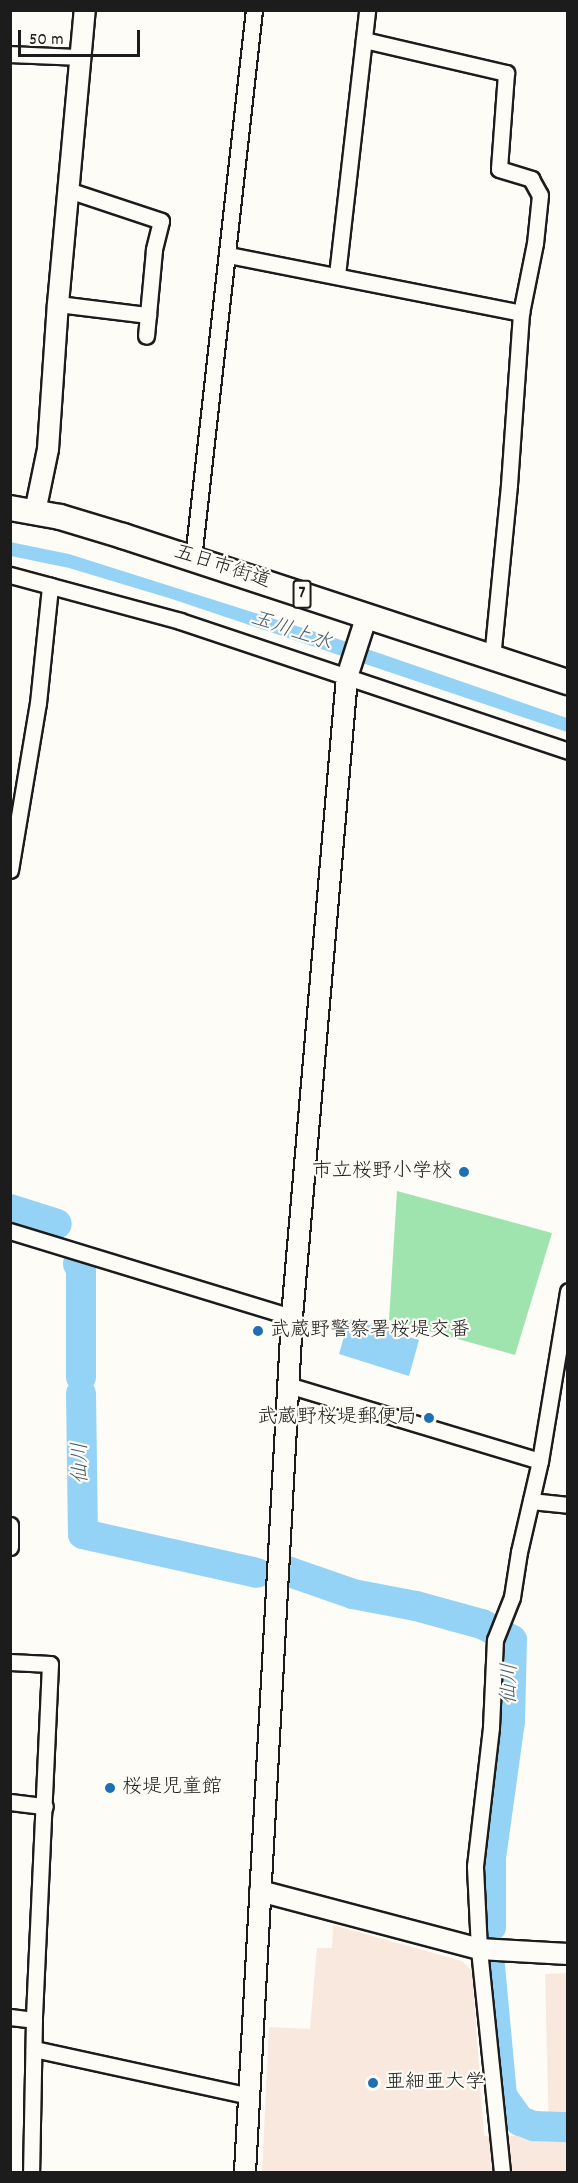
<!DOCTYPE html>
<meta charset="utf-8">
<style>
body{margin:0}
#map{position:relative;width:578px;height:2183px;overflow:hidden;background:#fdfcf7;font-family:Dekko,"Klee One",sans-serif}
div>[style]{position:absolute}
.built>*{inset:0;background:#f9e8de}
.green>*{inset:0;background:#9fe4af}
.water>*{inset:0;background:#95d3f6}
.river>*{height:30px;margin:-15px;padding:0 15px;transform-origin:15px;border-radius:15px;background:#95d3f6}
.roads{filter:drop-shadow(2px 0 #1c1c1c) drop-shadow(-2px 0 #1c1c1c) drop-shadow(0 2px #1c1c1c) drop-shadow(0 -2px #1c1c1c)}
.minor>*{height:15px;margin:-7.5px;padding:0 7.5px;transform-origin:7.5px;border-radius:7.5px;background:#fdfcf7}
.tertiary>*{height:20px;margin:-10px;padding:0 10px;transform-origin:10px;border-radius:10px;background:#fdfcf7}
.primary>*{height:24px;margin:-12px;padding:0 12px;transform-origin:12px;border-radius:12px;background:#fdfcf7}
.dots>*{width:16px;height:16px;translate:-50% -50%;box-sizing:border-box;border:3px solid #fdfcf7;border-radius:50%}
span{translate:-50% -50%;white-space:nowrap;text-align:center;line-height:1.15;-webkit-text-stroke:4.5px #fdfcf7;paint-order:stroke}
.shield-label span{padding:2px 4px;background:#fdfcf7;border:2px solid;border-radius:4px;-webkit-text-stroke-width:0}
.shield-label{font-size:18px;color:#1c1c1c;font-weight:700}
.street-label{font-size:20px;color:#1c1c1c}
.poi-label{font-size:20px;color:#1c1c1c}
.right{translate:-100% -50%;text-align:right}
.left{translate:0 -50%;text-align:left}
.water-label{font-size:21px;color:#465c68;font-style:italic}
.frame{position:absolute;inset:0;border:12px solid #1c1c1c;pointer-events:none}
.scale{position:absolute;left:18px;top:30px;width:122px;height:27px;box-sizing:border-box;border:3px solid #1c1c1c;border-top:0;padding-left:8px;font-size:18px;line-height:21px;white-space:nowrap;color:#1c1c1c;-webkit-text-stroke:4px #fdfcf7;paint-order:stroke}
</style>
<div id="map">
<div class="built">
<div style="clip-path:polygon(333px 1925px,462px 1961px,472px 1971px,484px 2136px,549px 2136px,545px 1974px,567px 1973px,567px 2172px,262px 2172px,269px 2027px,310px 2029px,317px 1948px,332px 1948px)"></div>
</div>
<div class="green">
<div style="clip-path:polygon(397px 1191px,552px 1233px,515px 1355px,389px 1320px)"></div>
</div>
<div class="water">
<div style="clip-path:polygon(10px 542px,69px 554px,341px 640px,567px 718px,567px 732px,172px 599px,69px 568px,11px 556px)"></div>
<div style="clip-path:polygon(349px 1319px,419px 1340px,409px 1376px,339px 1354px)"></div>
</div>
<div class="river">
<div style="left:10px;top:1209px;width:49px;rotate:17.7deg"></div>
<div style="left:78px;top:1264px;width:6px;rotate:59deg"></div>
<div style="left:81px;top:1269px;width:108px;rotate:90deg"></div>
<div style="left:81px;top:1394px;width:140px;rotate:89.2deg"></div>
<div style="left:83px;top:1534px;width:178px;rotate:12.6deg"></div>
<div style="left:287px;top:1571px;width:70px;rotate:19.2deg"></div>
<div style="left:353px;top:1594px;width:64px;rotate:10.8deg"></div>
<div style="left:416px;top:1606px;width:68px;rotate:15.3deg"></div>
<div style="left:482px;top:1624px;width:34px;rotate:28deg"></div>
<div style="left:512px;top:1640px;width:81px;rotate:91.4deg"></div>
<div style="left:510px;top:1721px;width:138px;rotate:97.9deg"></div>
<div style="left:491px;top:1858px;width:69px;rotate:90deg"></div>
<div style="left:490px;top:1966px;width:131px;rotate:84.7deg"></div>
<div style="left:502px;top:2096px;width:31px;rotate:54deg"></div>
<div style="left:520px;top:2121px;width:15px;rotate:20deg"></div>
<div style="left:534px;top:2126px;width:34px;rotate:2deg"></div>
</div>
<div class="roads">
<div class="minor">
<div style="left:364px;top:40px;width:146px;rotate:13.1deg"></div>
<div style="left:506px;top:73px;width:96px;rotate:94.2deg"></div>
<div style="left:499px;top:169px;width:34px;rotate:17deg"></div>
<div style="left:531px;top:179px;width:18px;rotate:61deg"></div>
<div style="left:540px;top:195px;width:48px;rotate:95.9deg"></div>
<div style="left:535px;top:243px;width:71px;rotate:101.3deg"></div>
<div style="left:521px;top:313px;width:172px;rotate:94deg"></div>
<div style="left:509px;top:485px;width:173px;rotate:95.6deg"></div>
<div style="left:10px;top:54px;width:70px;rotate:2.5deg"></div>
<div style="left:68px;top:190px;width:98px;rotate:18.4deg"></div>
<div style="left:161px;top:221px;width:30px;rotate:104deg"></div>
<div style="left:154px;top:250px;width:86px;rotate:95.3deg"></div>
<div style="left:229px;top:255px;width:298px;rotate:11.2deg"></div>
<div style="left:337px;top:275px;width:267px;rotate:-83.5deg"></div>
<div style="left:58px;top:304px;width:91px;rotate:7deg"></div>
<div style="left:193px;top:559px;width:552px;rotate:-83.66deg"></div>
<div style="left:10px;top:575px;width:176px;rotate:15.1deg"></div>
<div style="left:180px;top:621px;width:409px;rotate:18.5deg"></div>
<div style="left:10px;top:870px;width:169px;rotate:-80.5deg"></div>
<div style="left:38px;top:703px;width:118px;rotate:-84.1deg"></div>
<div style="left:10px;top:1231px;width:295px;rotate:17deg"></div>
<div style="left:288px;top:1385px;width:263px;rotate:16.8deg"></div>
<div style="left:531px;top:1501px;width:37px;rotate:6deg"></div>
<div style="left:10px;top:1525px;width:22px;rotate:90deg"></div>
<div style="left:10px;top:1662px;width:40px;rotate:2.9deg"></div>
<div style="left:50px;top:1664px;width:356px;rotate:92.6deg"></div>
<div style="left:34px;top:2020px;width:152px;rotate:91.1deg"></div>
<div style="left:10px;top:1802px;width:35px;rotate:7deg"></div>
<div style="left:10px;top:2017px;width:24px;rotate:7deg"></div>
<div style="left:34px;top:2049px;width:221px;rotate:12.3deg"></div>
<div style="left:502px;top:2172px;width:224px;rotate:-95.9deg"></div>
<div style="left:479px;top:1949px;width:83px;rotate:-92.8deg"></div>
<div style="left:475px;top:1866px;width:140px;rotate:-83.4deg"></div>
<div style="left:491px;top:1727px;width:87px;rotate:-87.4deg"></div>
<div style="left:495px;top:1640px;width:46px;rotate:-68.4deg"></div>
<div style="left:512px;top:1597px;width:46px;rotate:-81.2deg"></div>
<div style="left:519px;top:1552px;width:93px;rotate:-77deg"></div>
<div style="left:540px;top:1461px;width:172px;rotate:-80.6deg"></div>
</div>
<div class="tertiary">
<div style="left:35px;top:512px;width:64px;rotate:-78.3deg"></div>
<div style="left:48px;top:449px;width:145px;rotate:-86.1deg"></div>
<div style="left:58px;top:304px;width:295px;rotate:-84.8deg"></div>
<div style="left:260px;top:1891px;width:227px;rotate:14.8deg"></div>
<div style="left:479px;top:1949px;width:89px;rotate:3.2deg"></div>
<div style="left:245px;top:2172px;width:856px;rotate:-86.85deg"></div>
<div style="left:292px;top:1317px;width:642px;rotate:-85.09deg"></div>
<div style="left:347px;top:677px;width:65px;rotate:-72.1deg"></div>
</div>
<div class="primary">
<div style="left:10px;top:508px;width:51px;rotate:10.2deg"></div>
<div style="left:60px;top:517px;width:66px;rotate:16.8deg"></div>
<div style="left:123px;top:536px;width:468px;rotate:18.2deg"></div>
</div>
</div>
<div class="dots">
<div style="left:464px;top:1172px;background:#1f6fb2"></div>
<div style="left:258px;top:1331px;background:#1f6fb2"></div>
<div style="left:429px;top:1418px;background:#1f6fb2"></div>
<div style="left:110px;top:1788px;background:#1f6fb2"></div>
<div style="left:373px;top:2083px;background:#1f6fb2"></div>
</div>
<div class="shield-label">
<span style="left:302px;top:594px">7</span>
</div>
<div class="street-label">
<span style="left:222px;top:568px;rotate:18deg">五日市街道</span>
</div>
<div class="poi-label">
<span class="right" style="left:452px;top:1172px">市立桜野小学校</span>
<span class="left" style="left:270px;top:1331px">武蔵野警察署桜堤交番</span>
<span class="right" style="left:417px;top:1418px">武蔵野桜堤郵便局</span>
<span class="left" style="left:122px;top:1788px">桜堤児童館</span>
<span class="left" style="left:385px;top:2083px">亜細亜大学</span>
</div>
<div class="water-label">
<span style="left:291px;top:632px;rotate:19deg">玉川上水</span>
<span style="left:82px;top:1463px;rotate:-91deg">仙川</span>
<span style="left:511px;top:1684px;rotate:-89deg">仙川</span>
</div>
<div class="frame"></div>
<div class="scale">50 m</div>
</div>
